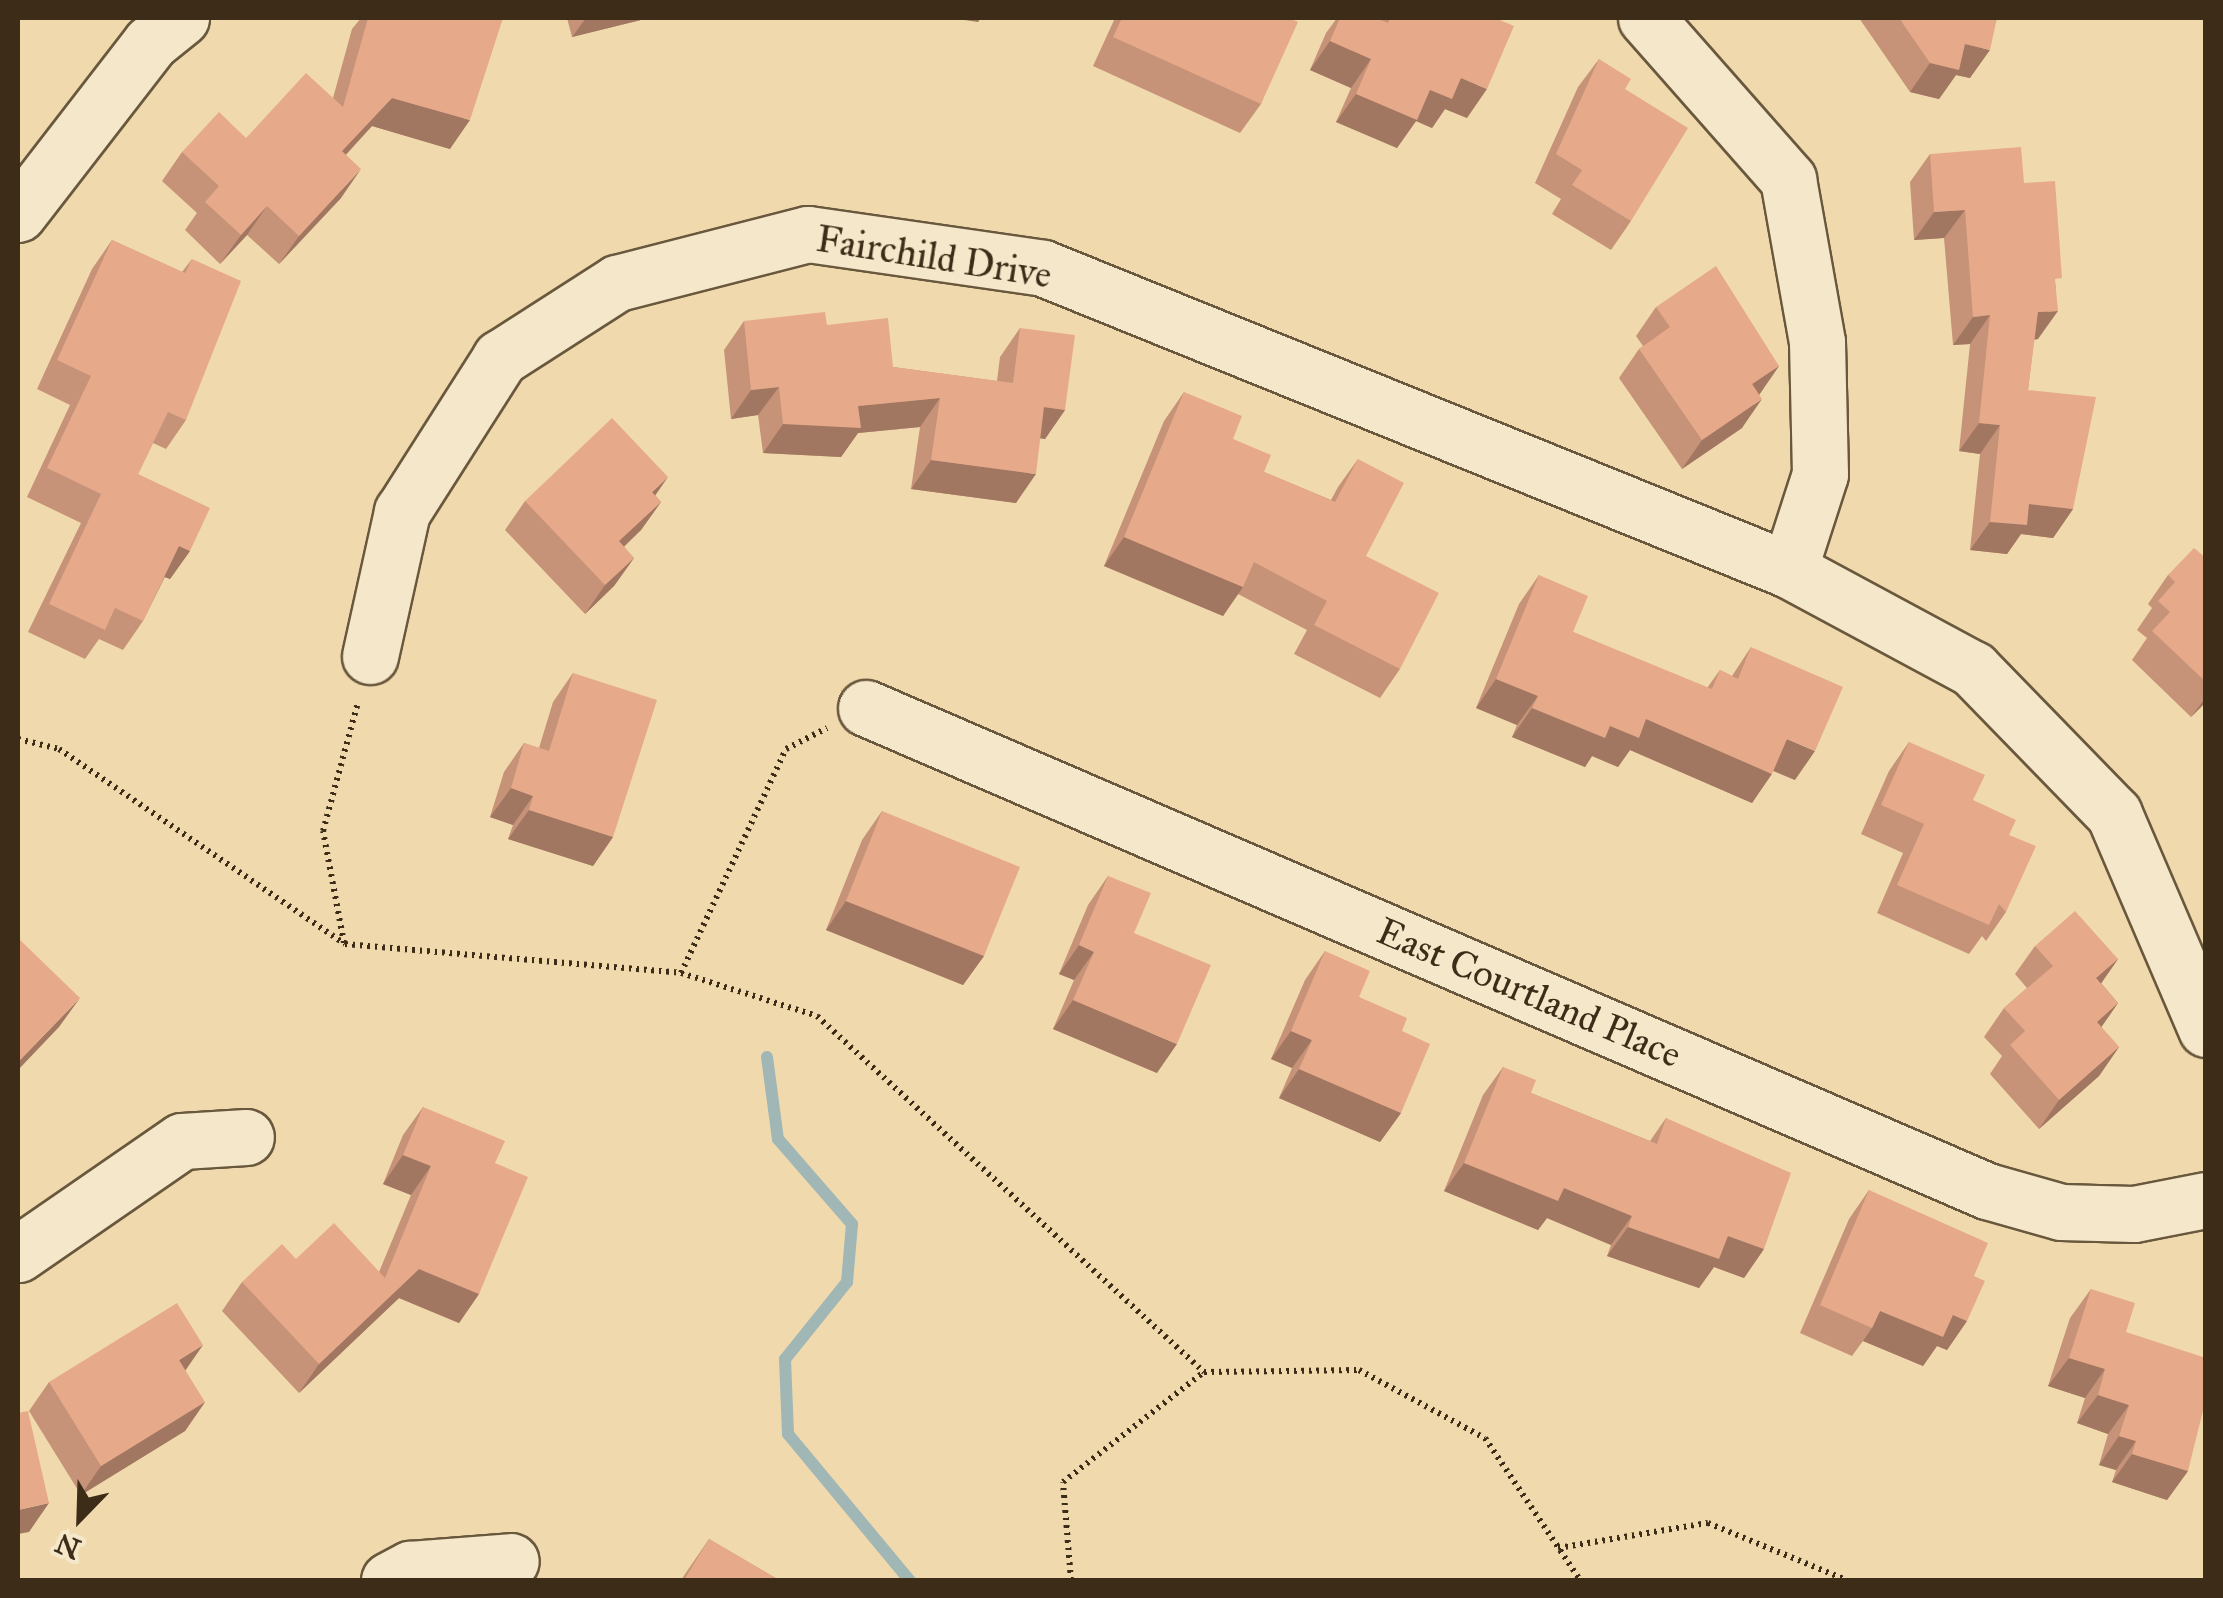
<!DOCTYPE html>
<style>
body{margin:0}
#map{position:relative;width:2223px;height:1598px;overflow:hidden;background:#f0daad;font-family:"IM FELL Great Primer",serif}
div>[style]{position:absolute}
.stream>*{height:12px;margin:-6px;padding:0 6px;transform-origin:6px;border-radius:6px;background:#a0b7b6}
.path>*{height:6px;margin-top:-3px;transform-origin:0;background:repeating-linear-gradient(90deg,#3c2c18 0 2.5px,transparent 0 7.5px)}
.roads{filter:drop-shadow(2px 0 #69583d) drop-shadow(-2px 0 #69583d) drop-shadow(0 2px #69583d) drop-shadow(0 -2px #69583d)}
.minor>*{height:55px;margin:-27.5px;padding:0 27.5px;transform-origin:27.5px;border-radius:27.5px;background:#f5e7ca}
.wall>*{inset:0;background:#c69278}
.shaded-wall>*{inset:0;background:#a17761}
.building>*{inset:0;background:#e6aa8b}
span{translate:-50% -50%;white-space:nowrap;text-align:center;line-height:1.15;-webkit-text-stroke:8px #f5e7ca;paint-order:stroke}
.street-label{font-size:38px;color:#3c2c18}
.frame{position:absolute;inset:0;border:20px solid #3c2c18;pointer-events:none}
.north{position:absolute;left:30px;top:1468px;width:100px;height:100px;-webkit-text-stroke:8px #f5e7ca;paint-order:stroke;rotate:203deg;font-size:28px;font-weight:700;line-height:40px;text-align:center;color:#3c2c18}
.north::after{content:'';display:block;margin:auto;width:35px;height:45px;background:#3c2c18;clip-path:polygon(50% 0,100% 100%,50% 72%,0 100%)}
</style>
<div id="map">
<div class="stream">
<div style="left:767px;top:1057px;width:83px;rotate:82.4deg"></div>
<div style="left:778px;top:1139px;width:113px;rotate:49deg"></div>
<div style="left:852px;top:1224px;width:58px;rotate:94.9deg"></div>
<div style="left:847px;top:1282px;width:99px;rotate:128.8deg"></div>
<div style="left:785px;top:1359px;width:75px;rotate:87.7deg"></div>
<div style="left:788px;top:1434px;width:190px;rotate:50.3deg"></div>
</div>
<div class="path">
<div style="left:18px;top:739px;width:42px;rotate:13.7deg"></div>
<div style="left:59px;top:749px;width:346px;rotate:34.3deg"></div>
<div style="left:345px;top:944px;width:337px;rotate:4.9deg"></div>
<div style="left:681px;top:973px;width:143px;rotate:17.5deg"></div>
<div style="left:817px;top:1016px;width:526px;rotate:42.61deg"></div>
<div style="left:1204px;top:1372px;width:155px;rotate:-0.7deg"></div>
<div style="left:1359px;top:1370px;width:143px;rotate:28.4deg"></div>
<div style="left:1485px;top:1438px;width:171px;rotate:56.2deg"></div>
<div style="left:344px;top:943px;width:114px;rotate:-100.6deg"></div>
<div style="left:323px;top:831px;width:134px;rotate:-74.8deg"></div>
<div style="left:681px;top:973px;width:247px;rotate:-64.9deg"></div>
<div style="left:786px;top:749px;width:46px;rotate:-27.1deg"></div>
<div style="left:1558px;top:1548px;width:152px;rotate:-9.5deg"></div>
<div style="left:1708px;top:1523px;width:149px;rotate:22.4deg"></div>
<div style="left:1071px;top:1580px;width:98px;rotate:-94.7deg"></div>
<div style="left:1063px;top:1482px;width:179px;rotate:-38deg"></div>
</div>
<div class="roads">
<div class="minor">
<div style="left:1646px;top:18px;width:215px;rotate:48.6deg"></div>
<div style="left:1788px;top:179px;width:166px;rotate:79.9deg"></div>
<div style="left:1817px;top:342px;width:132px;rotate:88.7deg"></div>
<div style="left:1820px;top:474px;width:101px;rotate:107.9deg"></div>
<div style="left:18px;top:214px;width:216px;rotate:-52.3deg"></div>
<div style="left:150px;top:43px;width:40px;rotate:-39deg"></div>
<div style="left:370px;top:656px;width:148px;rotate:-77.5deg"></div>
<div style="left:402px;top:512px;width:183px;rotate:-57.5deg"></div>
<div style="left:500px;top:358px;width:139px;rotate:-32.7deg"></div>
<div style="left:617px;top:283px;width:197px;rotate:-14.4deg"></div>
<div style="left:808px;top:234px;width:237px;rotate:8.2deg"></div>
<div style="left:1043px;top:268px;width:805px;rotate:22.04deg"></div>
<div style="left:1789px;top:570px;width:209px;rotate:28.3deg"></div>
<div style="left:1973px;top:669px;width:202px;rotate:45.8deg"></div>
<div style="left:2114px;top:814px;width:234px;rotate:66.8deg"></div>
<div style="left:866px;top:708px;width:1221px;rotate:23.31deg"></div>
<div style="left:1987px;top:1191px;width:77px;rotate:15.8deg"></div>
<div style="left:2061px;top:1212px;width:73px;rotate:1.6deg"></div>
<div style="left:2134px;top:1214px;width:73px;rotate:-11deg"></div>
<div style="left:18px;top:1254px;width:199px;rotate:-34.6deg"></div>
<div style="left:182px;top:1141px;width:64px;rotate:-3.6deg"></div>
<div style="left:389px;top:1580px;width:24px;rotate:-28deg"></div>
<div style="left:410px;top:1569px;width:101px;rotate:-4.5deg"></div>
</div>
</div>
<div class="wall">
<div style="clip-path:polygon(361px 18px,503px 18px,450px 149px,372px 126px,346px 155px,341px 198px,279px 264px,247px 235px,220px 264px,185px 230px,197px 213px,162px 181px,182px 152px,246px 138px,333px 98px,352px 29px)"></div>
<div style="clip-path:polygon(567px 18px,649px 18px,572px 37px)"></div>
<div style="clip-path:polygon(1115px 18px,1289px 18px,1261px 104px,1240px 133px,1093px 66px)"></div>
<div style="clip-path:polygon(1337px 18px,1376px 18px,1381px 20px,1382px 18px,1495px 18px,1467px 118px,1445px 109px,1432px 128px,1416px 121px,1397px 148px,1336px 122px,1351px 88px,1310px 70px,1326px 33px)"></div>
<div style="clip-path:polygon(1859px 18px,1997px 18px,1970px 78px,1956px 75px,1939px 99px,1910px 92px)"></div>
<div style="clip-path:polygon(1599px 59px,1625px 89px,1631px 221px,1611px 250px,1552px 214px,1561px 199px,1535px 183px,1578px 87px)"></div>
<div style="clip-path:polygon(1930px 154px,2024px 183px,2056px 287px,2038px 339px,2034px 340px,2028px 390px,2073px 509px,2053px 538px,2021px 534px,2007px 554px,1970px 550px,1980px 454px,1959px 451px,1970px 344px,1953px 345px,1944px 238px,1914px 240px,1910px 182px)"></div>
<div style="clip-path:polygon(112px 240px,182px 272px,192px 259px,186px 420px,166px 449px,153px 443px,138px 474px,190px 551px,170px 579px,165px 577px,143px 621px,123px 650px,99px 639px,85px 659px,28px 632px,81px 523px,27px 497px,70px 405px,37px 389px,92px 269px)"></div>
<div style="clip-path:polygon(1656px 307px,1779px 366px,1759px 395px,1742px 428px,1682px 469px,1619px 378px,1639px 349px,1643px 346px,1636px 336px)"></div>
<div style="clip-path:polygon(744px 321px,827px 325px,893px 367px,997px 381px,1000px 357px,1020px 328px,1065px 410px,1045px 439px,1040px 438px,1016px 503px,911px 489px,920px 427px,858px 433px,841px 457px,763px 453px,758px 415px,731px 419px,724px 350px)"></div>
<div style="clip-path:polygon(1184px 392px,1233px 439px,1264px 472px,1331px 500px,1338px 487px,1358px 459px,1366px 556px,1400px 669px,1380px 698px,1294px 654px,1307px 630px,1238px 594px,1223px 616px,1104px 566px,1164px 421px)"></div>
<div style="clip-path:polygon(655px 495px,661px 502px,641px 530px,624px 547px,634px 558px,614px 586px,585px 614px,505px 530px,525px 501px)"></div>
<div style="clip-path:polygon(2206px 558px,2206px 702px,2191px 717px,2132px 660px,2147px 638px,2137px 630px,2152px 608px,2148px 604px,2168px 575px)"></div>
<div style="clip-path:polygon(1539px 575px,1573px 632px,1707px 688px,1720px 670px,1732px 676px,1751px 647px,1795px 780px,1773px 771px,1752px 803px,1630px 750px,1618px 767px,1592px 756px,1585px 767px,1512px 737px,1517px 725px,1476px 708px,1519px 604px)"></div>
<div style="clip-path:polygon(573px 673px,613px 837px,593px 866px,508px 839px,513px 825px,490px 817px,504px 772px,524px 743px,539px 748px,553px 702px)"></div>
<div style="clip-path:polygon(1909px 742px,2009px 835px,2006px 912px,1986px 941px,1982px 936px,1969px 954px,1877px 913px,1903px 853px,1861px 834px,1889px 771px)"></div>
<div style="clip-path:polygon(882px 811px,984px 956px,963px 985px,826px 930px,862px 840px)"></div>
<div style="clip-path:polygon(1108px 876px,1134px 933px,1157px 1073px,1053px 1029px,1074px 980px,1059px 974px,1088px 905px)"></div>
<div style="clip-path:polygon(2035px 946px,2118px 959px,2101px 983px,2118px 1003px,2101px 1027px,2119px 1047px,2099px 1076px,2039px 1129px,1990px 1074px,2002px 1056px,1984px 1037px,2004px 1008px,2027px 988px,2015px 974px)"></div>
<div style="clip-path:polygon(1325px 951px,1359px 997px,1402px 1031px,1401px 1113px,1380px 1142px,1279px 1098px,1292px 1068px,1271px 1059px,1305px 980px)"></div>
<div style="clip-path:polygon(1503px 1067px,1531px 1093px,1650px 1141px,1666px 1118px,1764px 1249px,1744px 1278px,1714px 1267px,1699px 1288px,1607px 1256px,1611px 1245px,1547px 1218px,1538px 1230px,1444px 1191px,1483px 1095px)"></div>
<div style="clip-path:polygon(423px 1107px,495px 1163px,479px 1294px,459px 1323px,399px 1298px,299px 1393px,222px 1311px,242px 1282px,296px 1259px,379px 1272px,411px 1195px,383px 1184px,403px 1135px)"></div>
<div style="clip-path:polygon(1869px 1190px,1974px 1276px,1967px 1321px,1947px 1350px,1937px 1346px,1923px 1366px,1863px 1341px,1852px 1356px,1800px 1333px,1849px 1219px)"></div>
<div style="clip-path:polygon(2091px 1289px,2126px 1332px,2188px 1471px,2167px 1500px,2112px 1482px,2116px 1470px,2099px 1465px,2108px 1434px,2077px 1423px,2085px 1398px,2048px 1386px,2070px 1318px)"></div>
<div style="clip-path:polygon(49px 1382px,205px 1402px,185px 1431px,81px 1495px,29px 1411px)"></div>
<div style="clip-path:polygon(709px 1539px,779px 1580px,681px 1580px)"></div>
</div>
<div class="shaded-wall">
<div style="clip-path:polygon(586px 18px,649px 18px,572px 37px)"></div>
<div style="clip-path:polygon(951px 18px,981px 18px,978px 22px)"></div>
<div style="clip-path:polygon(1330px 41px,1371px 59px,1351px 88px,1310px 70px)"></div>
<div style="clip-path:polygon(1965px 44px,1990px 50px,1970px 78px,1956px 75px,1939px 99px,1910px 92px,1930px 63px)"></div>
<div style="clip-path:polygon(1461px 78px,1487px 89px,1467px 118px,1445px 109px,1432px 128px,1416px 121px,1397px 148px,1336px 122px,1356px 94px,1430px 90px)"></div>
<div style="clip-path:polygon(392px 98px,470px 120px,450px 149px,372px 126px,322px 180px,342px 151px)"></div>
<div style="clip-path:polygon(361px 169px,341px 198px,279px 264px,299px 236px)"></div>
<div style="clip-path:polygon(267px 206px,247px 235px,220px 264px,241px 235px)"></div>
<div style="clip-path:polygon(1965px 210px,1944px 238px,1914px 240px,1934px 212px)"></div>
<div style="clip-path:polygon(2058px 311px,2038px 339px,2018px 341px,2038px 312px)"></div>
<div style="clip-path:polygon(1990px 315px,1970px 344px,1953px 345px,1973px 317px)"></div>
<div style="clip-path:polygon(1779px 366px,1759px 395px,1752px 384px)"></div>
<div style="clip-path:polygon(779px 387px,758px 415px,731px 419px,751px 390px)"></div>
<div style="clip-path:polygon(940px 398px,920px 427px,858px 433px,841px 457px,763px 453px,783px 424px,858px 406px)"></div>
<div style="clip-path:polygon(1762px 399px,1742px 428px,1682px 469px,1702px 440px)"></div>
<div style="clip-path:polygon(1044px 407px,1065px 410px,1045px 439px,1024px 436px)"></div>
<div style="clip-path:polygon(1979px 423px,2000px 425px,1980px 454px,1959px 451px)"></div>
<div style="clip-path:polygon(931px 460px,1036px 474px,1016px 503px,911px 489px)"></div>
<div style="clip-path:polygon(668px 477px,648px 506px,652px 492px)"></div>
<div style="clip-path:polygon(661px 502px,641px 530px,599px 570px,619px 541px)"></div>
<div style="clip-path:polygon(2029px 504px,2073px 509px,2053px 538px,2021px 534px,2007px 554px,1970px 550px,1990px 522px)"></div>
<div style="clip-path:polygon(1124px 537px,1243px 587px,1223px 616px,1104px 566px)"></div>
<div style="clip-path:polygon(179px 546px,190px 551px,170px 579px,159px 575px)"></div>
<div style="clip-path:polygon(634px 558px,614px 586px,585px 614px,605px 585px)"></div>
<div style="clip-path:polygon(1496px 679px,1538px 696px,1517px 725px,1476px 708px)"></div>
<div style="clip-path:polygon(2206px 697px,2206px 702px,2191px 717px)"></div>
<div style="clip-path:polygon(1532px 708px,1610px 726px,1646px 719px,1772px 774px,1752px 803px,1630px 750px,1618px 767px,1592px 756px,1585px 767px,1512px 737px)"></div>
<div style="clip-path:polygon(1787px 739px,1815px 751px,1795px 780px,1767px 768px)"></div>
<div style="clip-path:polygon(511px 788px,533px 796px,513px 825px,490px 817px)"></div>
<div style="clip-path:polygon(529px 810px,613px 837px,593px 866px,508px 839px)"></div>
<div style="clip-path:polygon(846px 901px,984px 956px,963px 985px,826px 930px)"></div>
<div style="clip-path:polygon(1079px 945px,1094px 952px,1074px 980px,1059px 974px)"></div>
<div style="clip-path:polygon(2118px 959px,2098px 988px,2096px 978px)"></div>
<div style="clip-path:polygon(80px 998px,59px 1027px,18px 1070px,18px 1062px)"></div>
<div style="clip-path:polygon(1073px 1000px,1177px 1044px,1157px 1073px,1053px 1029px)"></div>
<div style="clip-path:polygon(2118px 1003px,2098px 1032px,2097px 1022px)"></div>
<div style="clip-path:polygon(1291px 1031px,1312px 1040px,1292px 1068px,1271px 1059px)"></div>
<div style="clip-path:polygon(2119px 1047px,2099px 1076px,2039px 1129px,2059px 1100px)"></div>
<div style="clip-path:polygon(1299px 1069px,1401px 1113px,1380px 1142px,1279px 1098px)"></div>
<div style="clip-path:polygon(403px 1155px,431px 1166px,411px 1195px,383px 1184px)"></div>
<div style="clip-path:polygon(1464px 1163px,1564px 1188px,1632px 1216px,1611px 1245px,1547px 1218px,1538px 1230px,1444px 1191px)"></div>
<div style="clip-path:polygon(1628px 1227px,1728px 1236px,1764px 1249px,1744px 1278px,1714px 1267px,1699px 1288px,1607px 1256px)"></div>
<div style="clip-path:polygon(419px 1269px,479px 1294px,459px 1323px,399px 1298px,299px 1393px,319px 1364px)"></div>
<div style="clip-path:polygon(1880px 1311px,1953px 1315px,1967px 1321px,1947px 1350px,1937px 1346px,1923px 1366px,1863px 1341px,1872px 1328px)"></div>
<div style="clip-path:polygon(203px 1345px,183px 1374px,179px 1360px)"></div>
<div style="clip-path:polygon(2069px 1358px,2105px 1369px,2085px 1398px,2048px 1386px)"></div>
<div style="clip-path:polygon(2098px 1395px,2129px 1405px,2108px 1434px,2077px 1423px)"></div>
<div style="clip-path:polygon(205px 1402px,185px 1431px,81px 1495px,101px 1466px)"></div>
<div style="clip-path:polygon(2119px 1436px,2136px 1441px,2116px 1470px,2099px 1465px)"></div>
<div style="clip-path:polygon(2132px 1454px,2188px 1471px,2167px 1500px,2112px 1482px)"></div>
<div style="clip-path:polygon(49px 1503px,29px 1532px,18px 1534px,18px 1510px)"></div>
</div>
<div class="building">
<div style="clip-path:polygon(368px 18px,503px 18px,470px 120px,392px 98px,342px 151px,361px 169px,299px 236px,267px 206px,241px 235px,205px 202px,219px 186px,182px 152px,219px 112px,246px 138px,306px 73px,343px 107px)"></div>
<div style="clip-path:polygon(1122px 18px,1289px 18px,1298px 22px,1261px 104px,1113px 37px)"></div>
<div style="clip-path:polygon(1340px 18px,1376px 18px,1388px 23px,1390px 18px,1495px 18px,1514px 26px,1487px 89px,1461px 78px,1452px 99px,1430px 90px,1417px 120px,1356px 94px,1371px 59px,1330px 41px)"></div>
<div style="clip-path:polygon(1899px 18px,1997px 18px,1990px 50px,1965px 44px,1959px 70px,1930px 63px)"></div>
<div style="clip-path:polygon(1599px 59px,1631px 79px,1625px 89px,1688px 128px,1631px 221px,1572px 185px,1582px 170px,1556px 154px)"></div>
<div style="clip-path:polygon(2021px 147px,2024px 183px,2055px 181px,2062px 278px,2055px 279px,2058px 311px,2038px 312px,2028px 390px,2096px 397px,2073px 509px,2029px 504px,2027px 525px,1990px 522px,2000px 425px,1979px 423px,1990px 315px,1973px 317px,1965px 210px,1934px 212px,1930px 154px)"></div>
<div style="clip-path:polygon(112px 240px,185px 273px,192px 259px,241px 281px,186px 420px,168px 412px,138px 474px,210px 508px,190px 551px,179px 546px,143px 621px,115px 608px,105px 630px,49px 604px,101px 494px,47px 468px,91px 376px,57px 360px)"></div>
<div style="clip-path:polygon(1716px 266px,1779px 366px,1752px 384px,1762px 399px,1702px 440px,1639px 349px,1670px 327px,1656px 307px)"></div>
<div style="clip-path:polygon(825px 312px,827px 325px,888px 318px,893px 367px,1013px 383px,1020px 328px,1075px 335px,1065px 410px,1044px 407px,1036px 474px,931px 460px,940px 398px,858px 406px,861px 428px,783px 424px,779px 387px,751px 390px,744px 321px)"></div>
<div style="clip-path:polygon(1184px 392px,1242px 416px,1233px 439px,1271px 455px,1264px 472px,1335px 502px,1358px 459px,1404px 483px,1366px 556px,1439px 593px,1400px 669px,1314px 625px,1327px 601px,1254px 562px,1243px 587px,1124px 537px)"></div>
<div style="clip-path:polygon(612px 418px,668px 477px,652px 492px,661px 502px,619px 541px,634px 558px,605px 585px,525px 501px)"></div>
<div style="clip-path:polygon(2194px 548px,2206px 558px,2206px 682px,2152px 631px,2170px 612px,2158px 601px,2175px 582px,2168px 575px)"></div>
<div style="clip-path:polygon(1539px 575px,1588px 596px,1573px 632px,1712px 689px,1720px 670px,1738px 679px,1751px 647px,1843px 687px,1815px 751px,1787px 739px,1772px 774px,1646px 719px,1639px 738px,1610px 726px,1605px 738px,1532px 708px,1538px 696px,1496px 679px)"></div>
<div style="clip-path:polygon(573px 673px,657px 700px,613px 837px,529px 810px,533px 796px,511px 788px,524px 743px,549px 751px)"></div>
<div style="clip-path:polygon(1909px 742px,1985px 775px,1973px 800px,2016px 820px,2009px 835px,2036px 846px,2006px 912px,1999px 904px,1989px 925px,1897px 885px,1924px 824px,1881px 805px)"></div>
<div style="clip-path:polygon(882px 811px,1020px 867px,984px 956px,846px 901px)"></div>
<div style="clip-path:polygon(1108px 876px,1151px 893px,1134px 933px,1211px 965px,1177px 1044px,1073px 1000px,1094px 952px,1079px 945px)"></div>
<div style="clip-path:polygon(2075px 911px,2118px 959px,2096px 978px,2118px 1003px,2097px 1022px,2119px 1047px,2059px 1100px,2010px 1045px,2025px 1031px,2004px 1008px,2053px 966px,2035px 946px)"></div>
<div style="clip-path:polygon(18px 938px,80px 998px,18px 1062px)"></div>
<div style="clip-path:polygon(1325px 951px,1370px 971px,1359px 997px,1407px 1018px,1402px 1031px,1430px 1044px,1401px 1113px,1299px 1069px,1312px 1040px,1291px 1031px)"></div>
<div style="clip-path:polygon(1503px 1067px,1536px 1080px,1531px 1093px,1657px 1144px,1666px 1118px,1791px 1173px,1764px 1249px,1728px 1236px,1719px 1259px,1628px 1227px,1632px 1216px,1564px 1188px,1558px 1201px,1464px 1163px)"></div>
<div style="clip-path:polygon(423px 1107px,505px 1141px,495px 1163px,528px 1177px,479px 1294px,419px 1269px,319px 1364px,242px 1282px,282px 1244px,296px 1259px,334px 1223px,385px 1278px,431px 1166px,403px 1155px)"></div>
<div style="clip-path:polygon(1869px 1190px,1988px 1243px,1974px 1276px,1985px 1281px,1967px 1321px,1953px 1315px,1943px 1337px,1880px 1311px,1872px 1328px,1820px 1305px)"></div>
<div style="clip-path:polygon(2091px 1289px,2135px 1303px,2126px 1332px,2206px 1358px,2206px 1399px,2188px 1471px,2132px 1454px,2136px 1441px,2119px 1436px,2129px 1405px,2098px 1395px,2105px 1369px,2069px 1358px)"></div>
<div style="clip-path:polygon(177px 1303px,203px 1345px,179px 1360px,205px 1402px,101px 1466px,49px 1382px)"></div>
<div style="clip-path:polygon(28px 1411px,49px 1503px,18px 1510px,18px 1413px)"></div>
<div style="clip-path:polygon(709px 1539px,779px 1580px,684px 1580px)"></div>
</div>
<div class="street-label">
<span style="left:934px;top:257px;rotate:9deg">Fairchild Drive</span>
<span style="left:1529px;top:993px;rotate:23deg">East Courtland Place</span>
</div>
<div class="frame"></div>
<div class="north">N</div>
</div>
